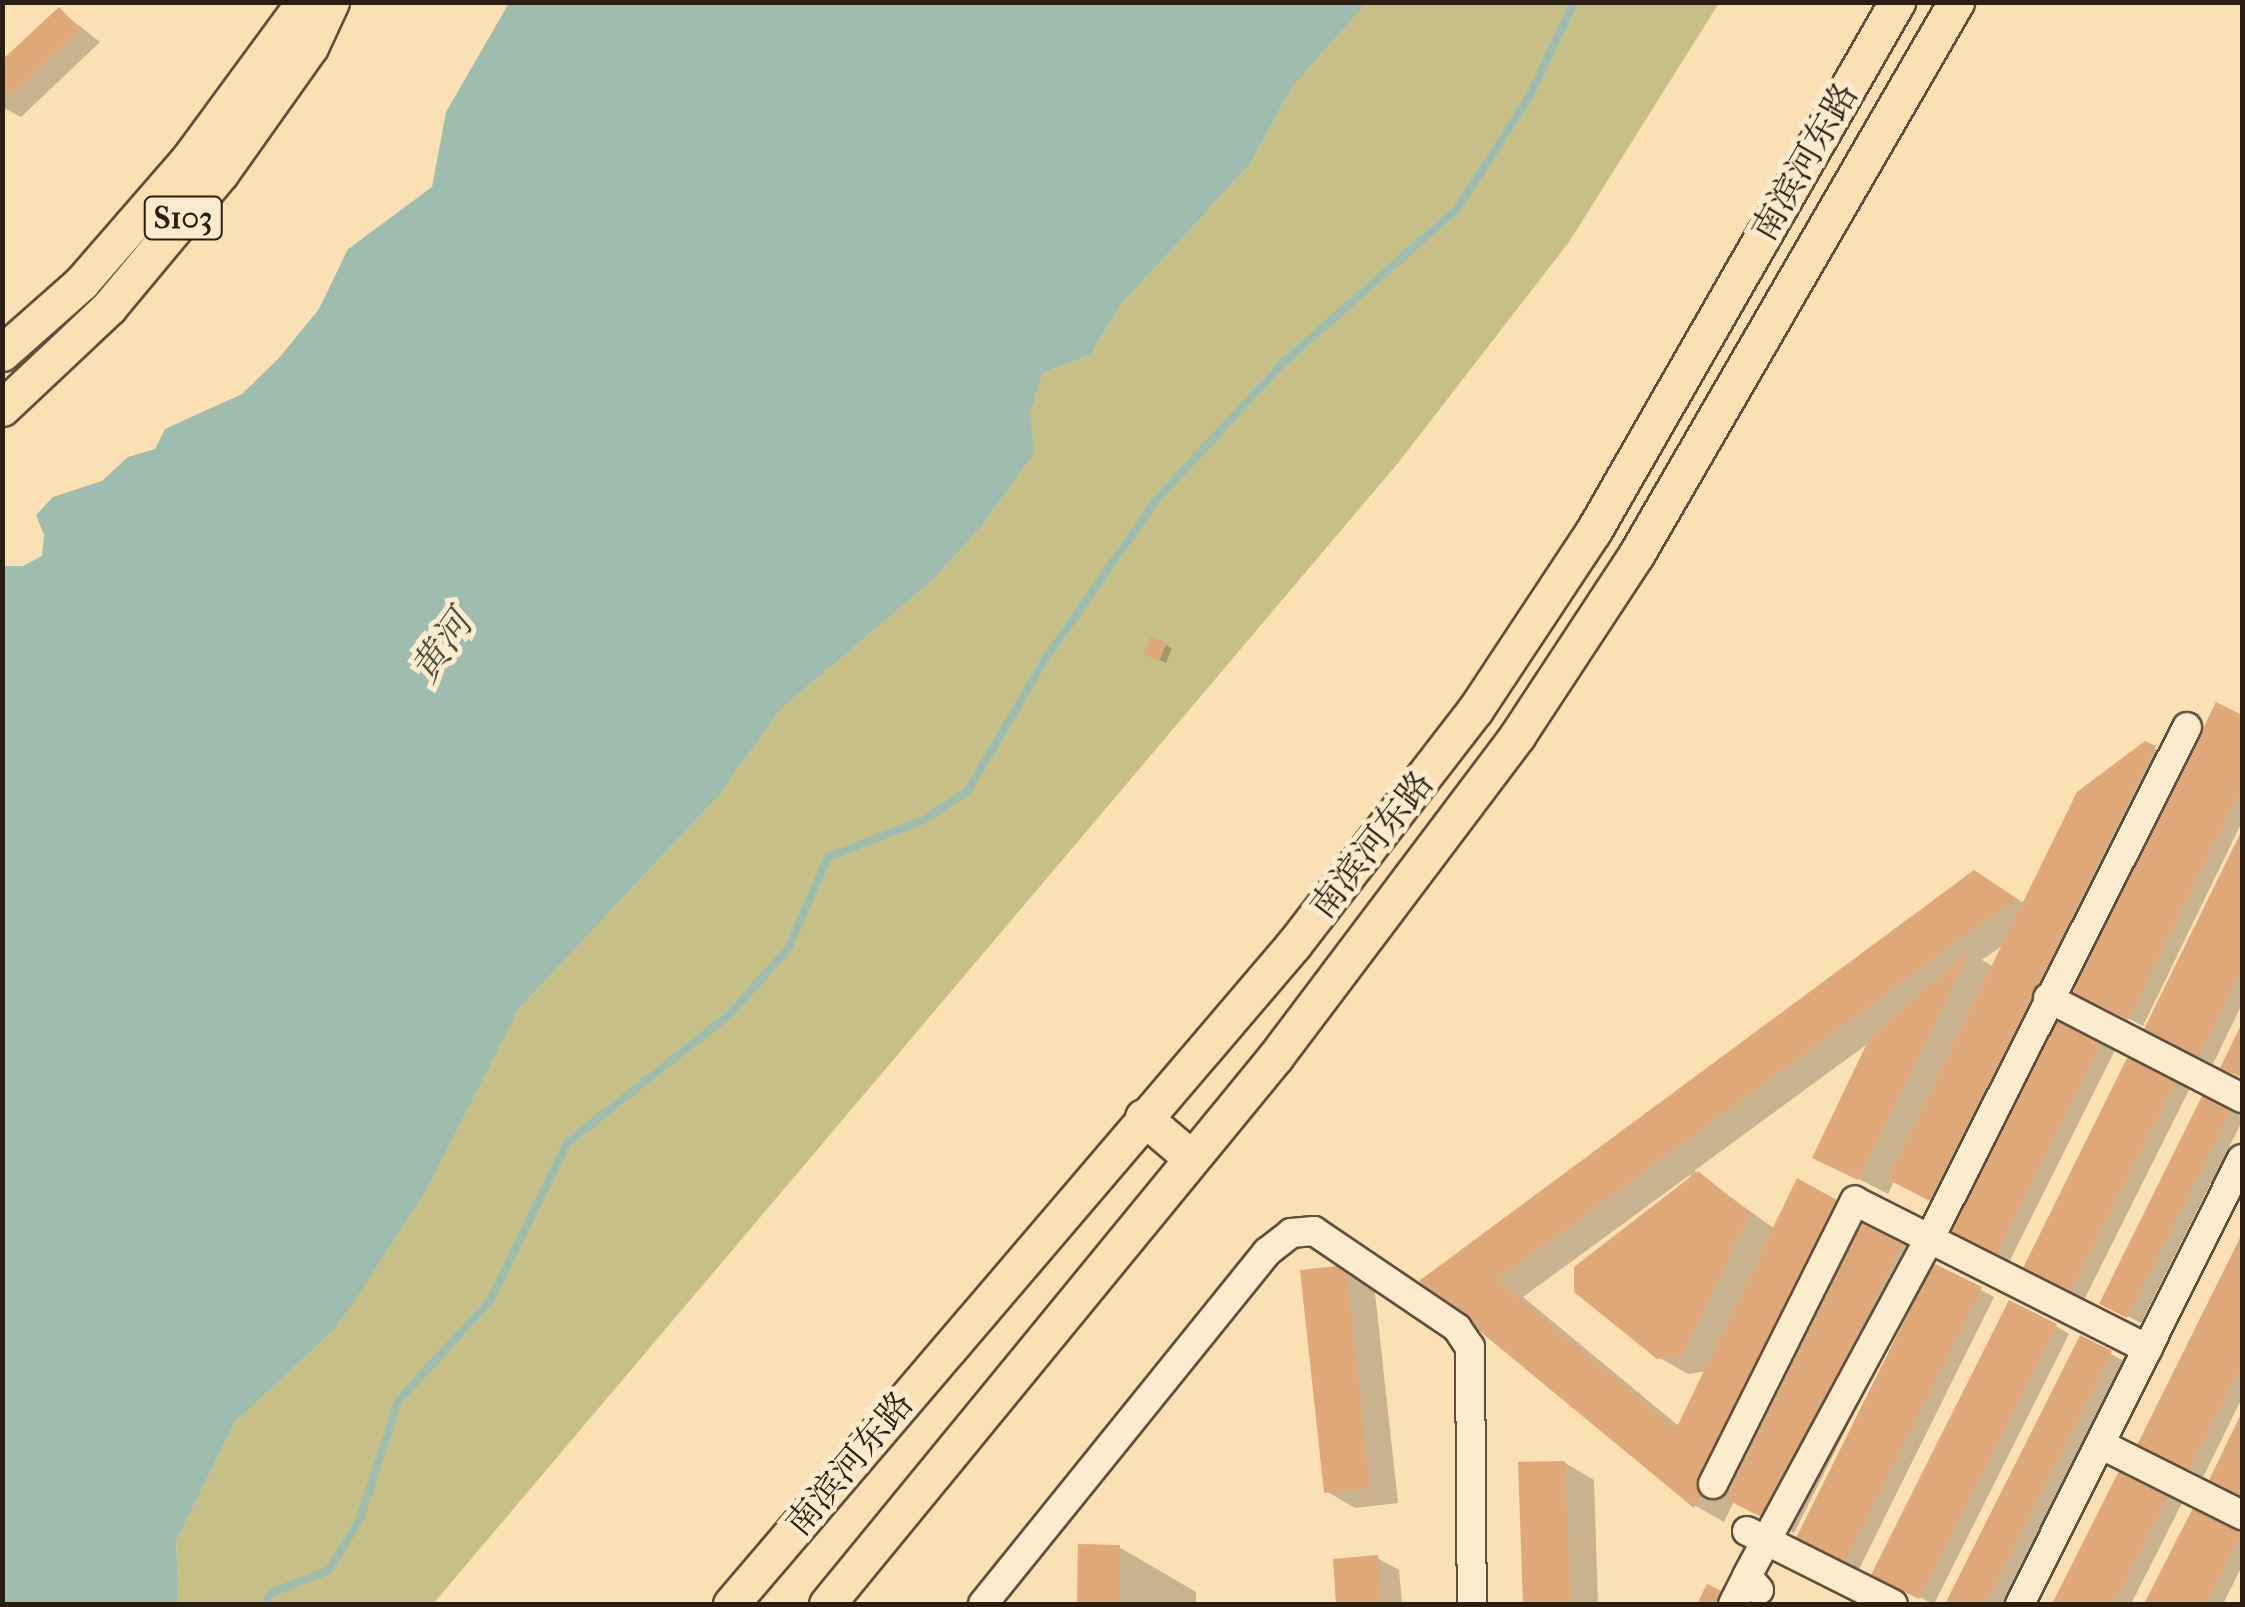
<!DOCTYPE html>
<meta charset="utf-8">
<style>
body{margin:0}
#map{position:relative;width:2245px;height:1607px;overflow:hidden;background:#fae0b2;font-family:"IM FELL French Canon","Noto Serif SC",serif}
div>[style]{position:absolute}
.green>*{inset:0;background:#c6c087}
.water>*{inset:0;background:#9ebdae}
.shadow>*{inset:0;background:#0003}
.stream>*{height:8px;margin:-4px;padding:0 4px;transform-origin:4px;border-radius:4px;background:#9ebdae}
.building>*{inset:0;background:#dfa879}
.roads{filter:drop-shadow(2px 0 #5f4f3c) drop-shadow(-2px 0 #5f4f3c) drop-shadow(0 2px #5f4f3c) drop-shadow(0 -2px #5f4f3c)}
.minor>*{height:28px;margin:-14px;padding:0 14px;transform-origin:14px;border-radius:14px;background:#fcebcd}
.major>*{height:35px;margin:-17.5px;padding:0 17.5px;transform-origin:17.5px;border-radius:17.5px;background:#fae0b2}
span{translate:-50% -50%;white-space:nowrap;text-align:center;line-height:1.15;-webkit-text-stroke:10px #fcebcd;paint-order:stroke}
.shield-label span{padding:2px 8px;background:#fcebcd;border:2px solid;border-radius:8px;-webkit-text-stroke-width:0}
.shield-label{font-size:32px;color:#2b1f14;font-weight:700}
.street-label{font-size:35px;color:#2b1f14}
.water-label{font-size:38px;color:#4e4e42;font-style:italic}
.frame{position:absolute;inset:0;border:5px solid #2b1f14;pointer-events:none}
</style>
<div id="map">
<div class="green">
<div style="clip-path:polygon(1365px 3px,1719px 3px,1569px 242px,1398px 463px,433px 1604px,179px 1604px,176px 1542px,235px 1422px,332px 1332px,518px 1010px,720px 794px,780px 710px,933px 580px,980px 528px,1034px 454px,1029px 412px,1043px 373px,1090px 355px,1120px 306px,1250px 164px,1292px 87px)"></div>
</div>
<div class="water">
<div style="clip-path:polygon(509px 3px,1366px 3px,1292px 87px,1250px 164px,1120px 306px,1090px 355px,1043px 373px,1030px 412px,1034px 454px,980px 528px,933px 580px,780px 710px,720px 794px,518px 1010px,425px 1192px,355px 1300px,332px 1332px,235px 1422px,176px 1542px,179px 1604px,3px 1604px,3px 566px,23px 566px,42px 556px,44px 535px,36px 515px,53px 497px,102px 481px,128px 457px,155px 449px,165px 429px,242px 394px,279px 358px,319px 309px,348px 249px,432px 187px,446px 112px)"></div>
</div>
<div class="shadow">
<div style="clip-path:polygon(59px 10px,100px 42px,21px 117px,2px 107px,2px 64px)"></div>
<div style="clip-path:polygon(1152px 639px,1172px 648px,1166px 663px,1152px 657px)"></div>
<div style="clip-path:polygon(evenodd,2217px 706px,2242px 718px,2242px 822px,2143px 1026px,2073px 990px,2058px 1021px,2115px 1050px,2009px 1262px,1966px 1240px,1960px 1216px,1894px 1181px,1888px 1194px,1816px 1157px,1870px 1042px,1694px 1171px,1775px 1229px,1798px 1182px,1932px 1258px,1794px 1533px,1734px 1501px,1724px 1522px,1696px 1506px,1423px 1281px,2004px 890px,2025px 904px,2146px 744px,2187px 767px,2217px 706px,2006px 943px,1994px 967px,1982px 960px,2006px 943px,2217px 706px,1691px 1174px,1658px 1357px,1688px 1374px,1707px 1371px,1680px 1427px,1523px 1297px,1691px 1174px)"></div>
<div style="clip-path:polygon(2242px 835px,2242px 1004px,2213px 1064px,2147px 1030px)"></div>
<div style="clip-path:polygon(2178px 1078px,2191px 1086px,2084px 1300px,2038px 1277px)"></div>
<div style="clip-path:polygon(2232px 1106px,2242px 1112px,2242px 1121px,2141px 1323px,2116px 1310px)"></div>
<div style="clip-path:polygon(2242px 1239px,2242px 1398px,2203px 1477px,2140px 1444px)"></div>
<div style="clip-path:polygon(1935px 1266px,1994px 1297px,1859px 1569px,1813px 1545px)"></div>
<div style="clip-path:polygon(1345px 1267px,1374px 1284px,1398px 1503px,1355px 1508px,1326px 1491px)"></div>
<div style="clip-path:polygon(2056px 1326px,2069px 1334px,1934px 1604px,1888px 1582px)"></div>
<div style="clip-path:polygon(2081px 1338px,2124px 1361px,2003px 1604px,1948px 1604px)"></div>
<div style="clip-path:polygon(1565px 1463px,1594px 1480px,1598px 1604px,1525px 1604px,1520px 1465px)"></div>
<div style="clip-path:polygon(2121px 1472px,2182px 1503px,2131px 1604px,2055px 1604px)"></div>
<div style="clip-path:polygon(2194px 1511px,2242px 1536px,2242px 1566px,2223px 1604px,2147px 1604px)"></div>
<div style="clip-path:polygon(1080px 1547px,1119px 1547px,1196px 1592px,1196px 1604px,1080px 1604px)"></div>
<div style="clip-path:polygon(1377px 1558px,1399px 1570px,1402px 1604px,1339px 1604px,1335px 1561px)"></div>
</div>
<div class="stream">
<div style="left:265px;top:1604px;width:13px;rotate:-61deg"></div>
<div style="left:271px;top:1593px;width:62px;rotate:-21.6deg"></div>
<div style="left:329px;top:1570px;width:60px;rotate:-58.7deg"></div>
<div style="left:360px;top:1519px;width:124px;rotate:-72.1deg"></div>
<div style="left:398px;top:1401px;width:136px;rotate:-47.4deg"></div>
<div style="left:490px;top:1301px;width:176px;rotate:-64deg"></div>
<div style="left:567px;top:1143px;width:205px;rotate:-38.3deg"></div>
<div style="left:728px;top:1016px;width:90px;rotate:-48.2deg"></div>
<div style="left:788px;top:949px;width:100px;rotate:-66.5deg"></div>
<div style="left:828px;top:857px;width:100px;rotate:-21.2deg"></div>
<div style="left:921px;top:821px;width:54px;rotate:-32.2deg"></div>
<div style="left:967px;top:792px;width:156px;rotate:-59.5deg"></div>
<div style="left:1046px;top:658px;width:194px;rotate:-55.1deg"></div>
<div style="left:1157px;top:499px;width:187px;rotate:-47.2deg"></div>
<div style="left:1284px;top:362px;width:230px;rotate:-41.5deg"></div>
<div style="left:1456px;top:210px;width:132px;rotate:-57deg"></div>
<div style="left:1528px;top:99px;width:107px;rotate:-64.6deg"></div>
</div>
<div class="building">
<div style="clip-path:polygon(59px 7px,80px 29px,2px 102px,2px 60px)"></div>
<div style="clip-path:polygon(1151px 636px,1167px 643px,1159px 661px,1143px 654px)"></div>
<div style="clip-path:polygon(2216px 702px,2242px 715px,2242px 787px,2128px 1020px,2073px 993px)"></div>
<div style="clip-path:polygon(2145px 741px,2156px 746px,1932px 1202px,1887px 1179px,2077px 792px)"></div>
<div style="clip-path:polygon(2242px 830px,2242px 968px,2198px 1058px,2143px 1031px)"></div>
<div style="clip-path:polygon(1974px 870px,2016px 898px,1496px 1280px,1676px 1429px,1797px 1178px,1844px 1204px,1694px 1508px,1419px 1281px)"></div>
<div style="clip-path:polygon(1970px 950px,1858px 1180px,1812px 1158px,1869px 1039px)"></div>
<div style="clip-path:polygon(2056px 1017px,2102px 1040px,1995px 1256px,1949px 1233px)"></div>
<div style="clip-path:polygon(2242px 1023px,2242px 1078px,2220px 1068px)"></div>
<div style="clip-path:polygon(2130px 1052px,2179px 1076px,2069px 1295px,2022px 1270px)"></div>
<div style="clip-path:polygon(2205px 1090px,2234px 1104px,2127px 1318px,2099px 1304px)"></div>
<div style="clip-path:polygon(1698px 1171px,1750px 1213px,1682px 1355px,1657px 1359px,1574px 1292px,1574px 1267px)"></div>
<div style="clip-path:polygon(1865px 1219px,1905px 1239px,1765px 1519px,1726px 1499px)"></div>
<div style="clip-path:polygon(2242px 1234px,2242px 1364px,2189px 1471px,2137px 1445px)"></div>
<div style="clip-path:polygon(1933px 1263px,1982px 1287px,1844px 1563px,1796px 1538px)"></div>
<div style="clip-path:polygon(1346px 1265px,1370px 1488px,1324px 1493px,1300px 1270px)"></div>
<div style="clip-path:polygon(2009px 1300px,2057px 1324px,1919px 1599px,1871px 1575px)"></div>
<div style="clip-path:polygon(2080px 1335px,2112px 1351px,1985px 1604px,1945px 1604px)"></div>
<div style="clip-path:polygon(2242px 1412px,2242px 1500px,2208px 1482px)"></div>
<div style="clip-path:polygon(1565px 1461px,1571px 1604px,1523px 1604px,1518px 1462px)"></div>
<div style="clip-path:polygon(2120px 1469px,2170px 1493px,2114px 1604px,2052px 1604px)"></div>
<div style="clip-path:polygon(2193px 1508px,2242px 1532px,2206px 1604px,2144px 1604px)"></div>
<div style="clip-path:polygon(1078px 1544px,1120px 1545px,1119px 1604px,1077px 1604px)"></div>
<div style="clip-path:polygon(1378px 1555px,1382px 1604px,1336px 1604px,1333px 1559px)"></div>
<div style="clip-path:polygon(1707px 1584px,1733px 1597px,1729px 1604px,1697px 1604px)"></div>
</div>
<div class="roads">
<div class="minor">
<div style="left:2048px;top:998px;width:218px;rotate:27.3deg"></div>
<div style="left:2100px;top:1444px;width:159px;rotate:26.6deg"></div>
<div style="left:1713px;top:1484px;width:317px;rotate:-63.4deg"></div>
<div style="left:1855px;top:1201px;width:328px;rotate:26.8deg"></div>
<div style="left:1747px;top:1531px;width:163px;rotate:26.6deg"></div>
<div style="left:1759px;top:1590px;width:18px;rotate:-131deg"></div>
<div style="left:1747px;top:1576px;width:382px;rotate:-61.6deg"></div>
<div style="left:1929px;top:1240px;width:574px;rotate:-63.3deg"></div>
<div style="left:983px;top:1604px;width:452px;rotate:-51.1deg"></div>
<div style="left:1267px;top:1252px;width:31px;rotate:-38deg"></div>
<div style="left:1291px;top:1233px;width:23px;rotate:-5deg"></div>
<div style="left:1314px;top:1231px;width:173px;rotate:34.1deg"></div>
<div style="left:1457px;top:1328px;width:23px;rotate:56deg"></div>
<div style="left:1470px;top:1347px;width:257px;rotate:89.6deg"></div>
<div style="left:1733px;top:1604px;width:31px;rotate:-63deg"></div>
<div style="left:2020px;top:1604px;width:497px;rotate:-63.5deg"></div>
</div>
<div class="major">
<div style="left:2px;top:353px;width:106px;rotate:-41.5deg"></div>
<div style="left:81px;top:283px;width:163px;rotate:-49deg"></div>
<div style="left:188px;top:160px;width:196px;rotate:-53.7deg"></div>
<div style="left:2px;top:408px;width:147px;rotate:-43.3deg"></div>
<div style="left:109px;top:307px;width:173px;rotate:-50.2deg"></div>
<div style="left:220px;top:174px;width:156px;rotate:-54.7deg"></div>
<div style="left:310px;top:47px;width:50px;rotate:-65deg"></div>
<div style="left:1143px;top:1117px;width:60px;rotate:40.3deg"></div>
<div style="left:731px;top:1604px;width:868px;rotate:-49.53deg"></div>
<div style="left:1294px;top:944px;width:296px;rotate:-52.3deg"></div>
<div style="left:1475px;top:710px;width:214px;rotate:-56.5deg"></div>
<div style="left:1593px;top:532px;width:611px;rotate:-60.16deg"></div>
<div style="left:827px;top:1604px;width:708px;rotate:-50.67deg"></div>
<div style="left:1276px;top:1056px;width:401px;rotate:-53deg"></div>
<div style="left:1517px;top:736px;width:217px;rotate:-56.7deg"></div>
<div style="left:1636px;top:555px;width:639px;rotate:-59.94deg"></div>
</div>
</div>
<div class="shield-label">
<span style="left:183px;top:218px">S103</span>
</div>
<div class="street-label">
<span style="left:1805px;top:162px;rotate:-60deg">南滨河东路</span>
<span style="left:1372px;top:845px;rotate:-52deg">南滨河东路</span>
<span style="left:850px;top:1464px;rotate:-50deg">南滨河东路</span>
</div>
<div class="water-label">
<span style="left:442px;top:647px;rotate:-55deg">黄河</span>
</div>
<div class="frame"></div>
</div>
